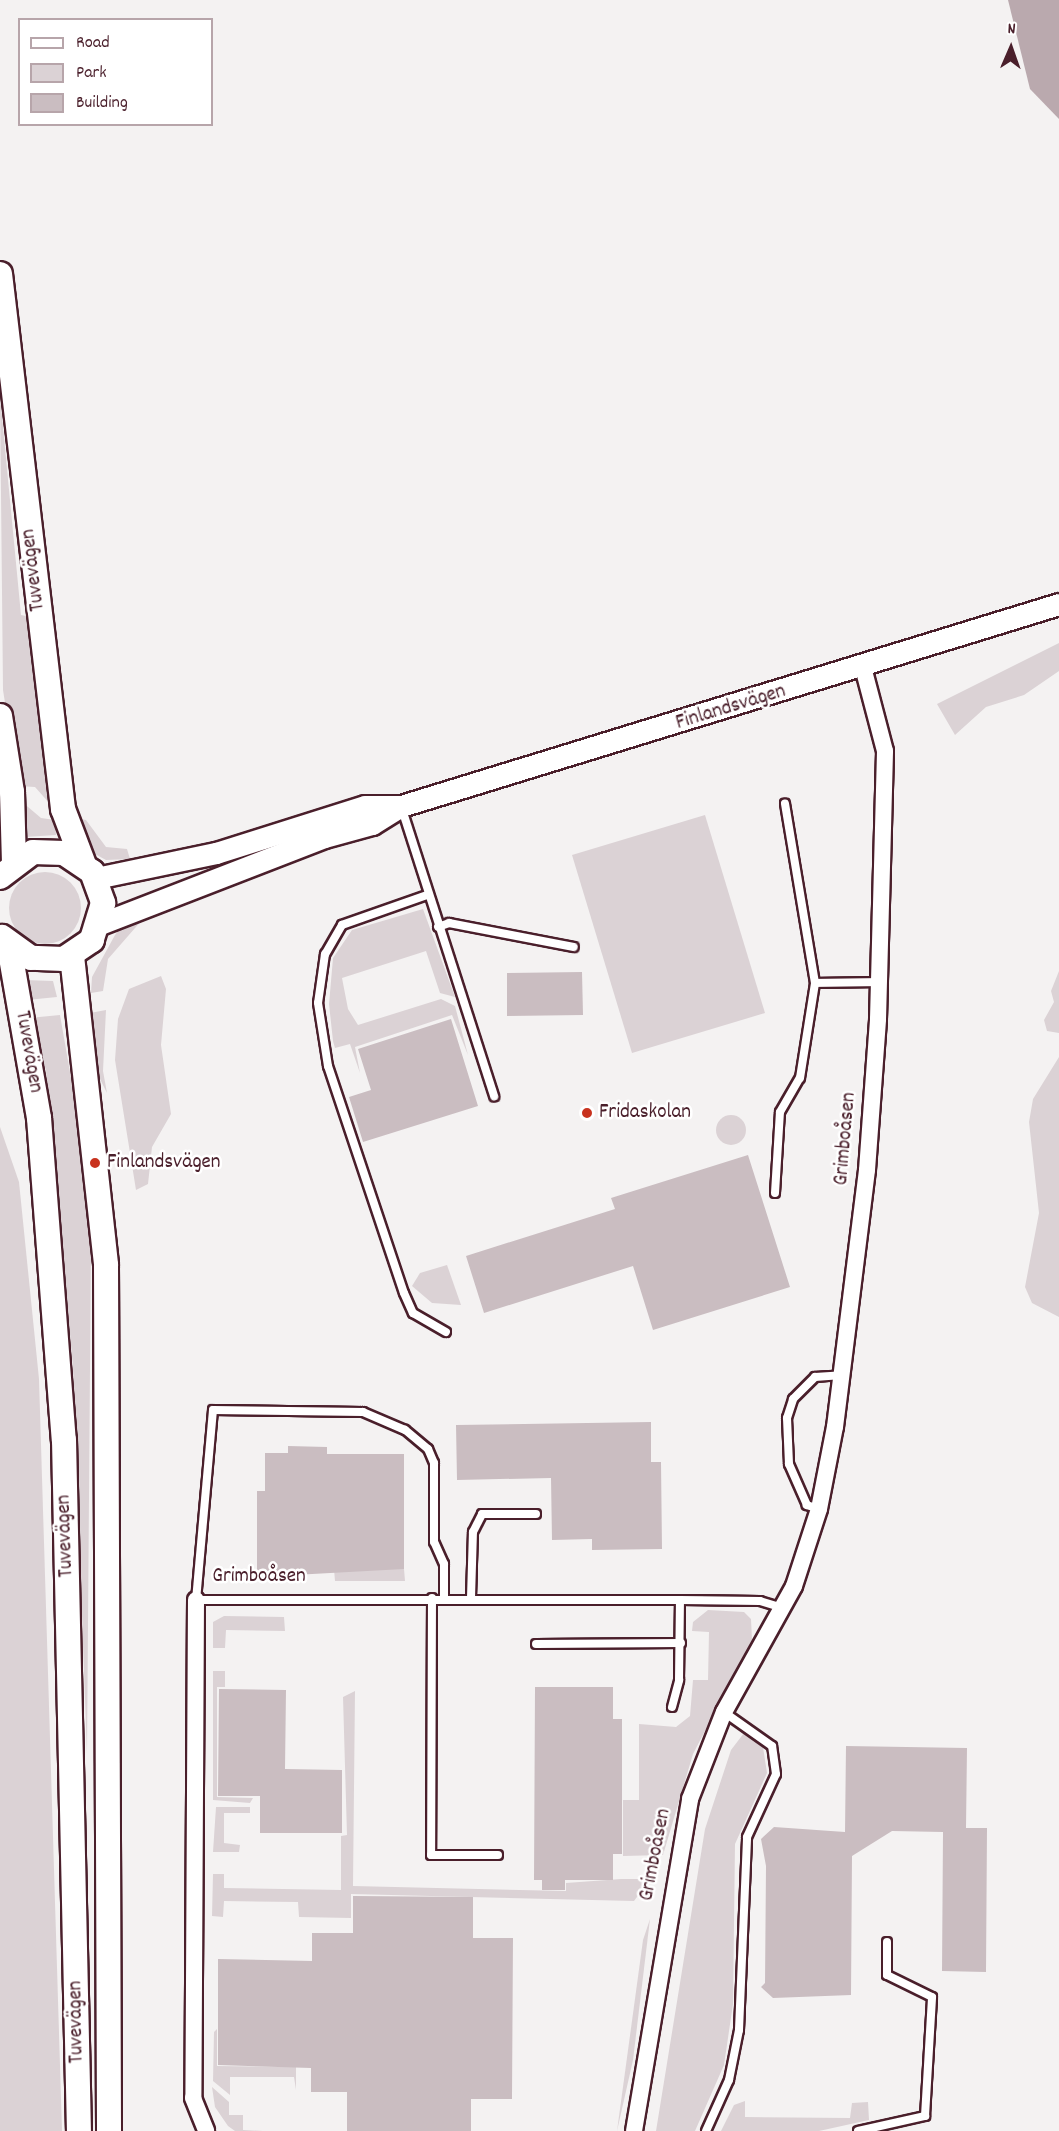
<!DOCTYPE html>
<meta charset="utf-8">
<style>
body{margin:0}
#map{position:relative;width:1059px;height:2131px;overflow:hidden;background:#f4f2f2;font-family:Dekko,sans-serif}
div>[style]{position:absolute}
.green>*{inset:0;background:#dbd2d5}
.round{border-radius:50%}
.water>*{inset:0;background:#baa9ae}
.building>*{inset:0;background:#cabdc1}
.roads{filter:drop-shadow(2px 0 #4a1f2b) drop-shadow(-2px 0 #4a1f2b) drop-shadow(0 2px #4a1f2b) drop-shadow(0 -2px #4a1f2b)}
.service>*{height:8px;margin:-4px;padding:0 4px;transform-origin:4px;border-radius:4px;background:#fff}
.minor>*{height:16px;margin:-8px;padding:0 8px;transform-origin:8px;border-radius:8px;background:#fff}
.tertiary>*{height:21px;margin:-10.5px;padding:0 10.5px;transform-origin:10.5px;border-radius:10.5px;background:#fff}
.secondary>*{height:24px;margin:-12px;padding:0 12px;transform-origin:12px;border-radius:12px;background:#fff}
.dots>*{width:16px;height:16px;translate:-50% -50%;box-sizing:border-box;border:3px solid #fff;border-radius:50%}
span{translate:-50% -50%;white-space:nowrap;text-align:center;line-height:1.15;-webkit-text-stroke:5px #fff;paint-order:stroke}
.street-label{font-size:21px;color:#4a1f2b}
.poi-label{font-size:21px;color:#4a1f2b}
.left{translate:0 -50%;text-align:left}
.legend{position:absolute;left:18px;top:18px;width:195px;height:108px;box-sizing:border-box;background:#fff;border:2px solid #b7a5aa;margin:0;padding:8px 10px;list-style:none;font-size:18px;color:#4a1f2b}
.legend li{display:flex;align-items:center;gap:12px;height:30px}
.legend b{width:30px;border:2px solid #b7a5aa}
.north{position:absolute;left:981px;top:18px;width:60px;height:60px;-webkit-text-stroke:4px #fff;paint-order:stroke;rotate:2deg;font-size:16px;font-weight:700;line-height:24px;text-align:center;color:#4a1f2b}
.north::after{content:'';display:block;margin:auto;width:21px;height:27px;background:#4a1f2b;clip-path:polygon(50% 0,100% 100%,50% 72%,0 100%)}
</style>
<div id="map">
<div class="green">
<div style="clip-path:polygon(0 396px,21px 615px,26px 616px,51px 805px,35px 787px,18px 786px,3px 690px)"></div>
<div style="clip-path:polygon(1059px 643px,1059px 671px,1024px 695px,986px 707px,955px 735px,937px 704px)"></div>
<div style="clip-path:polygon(21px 801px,41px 818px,55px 820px,56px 835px,25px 837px)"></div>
<div style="clip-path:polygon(705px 815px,765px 1013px,632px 1053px,572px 855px)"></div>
<div style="clip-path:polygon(74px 818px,86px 820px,106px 847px,127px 849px,130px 859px,106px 860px,95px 854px)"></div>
<div class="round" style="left:9px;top:872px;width:72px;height:72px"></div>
<div style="clip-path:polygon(423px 909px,455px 997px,440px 993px,426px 951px,342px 978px,348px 1009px,358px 1025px,441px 999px,455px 1006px,468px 1055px,452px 1015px,355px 1047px,360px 1073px,350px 1044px,335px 1048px,333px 1041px,329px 1004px,333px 958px,352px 930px)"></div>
<div style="clip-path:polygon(142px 920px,108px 959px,103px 991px,91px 993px,92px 977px,115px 935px,122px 926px)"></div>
<div style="clip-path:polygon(1059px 971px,1059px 1033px,1047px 1031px,1044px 1020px,1054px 1002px,1051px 991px)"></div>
<div style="clip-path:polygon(161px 976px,166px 989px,161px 1045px,171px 1114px,152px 1147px,148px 1184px,136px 1190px,115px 1060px,118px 1019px,129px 989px)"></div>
<div style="clip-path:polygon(24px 980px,53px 981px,57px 997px,27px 1000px)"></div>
<div style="clip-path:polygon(106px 1010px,103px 1071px,107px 1093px,98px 1075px,90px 1013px)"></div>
<div style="clip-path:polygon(60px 1015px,81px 1135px,91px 1240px,87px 1754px,73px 1367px,46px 1070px,29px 1018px)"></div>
<div style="clip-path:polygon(1059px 1057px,1059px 1317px,1032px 1303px,1025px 1287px,1039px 1213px,1029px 1122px,1033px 1099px)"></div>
<div class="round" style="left:716px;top:1115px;width:30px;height:30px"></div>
<div style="clip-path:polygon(0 1127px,19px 1182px,39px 1379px,62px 2131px,0 2131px)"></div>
<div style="clip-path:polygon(447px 1265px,461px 1305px,432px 1303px,412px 1286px,420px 1273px)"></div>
<div style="clip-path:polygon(334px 1569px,404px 1569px,405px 1581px,335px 1581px)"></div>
<div style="clip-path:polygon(708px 1610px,744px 1612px,751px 1619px,752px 1640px,693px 1754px,663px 1855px,623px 1856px,623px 1800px,639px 1800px,639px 1724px,676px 1727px,690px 1716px,693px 1680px,708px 1680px,709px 1632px,692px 1631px,693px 1622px)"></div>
<div style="clip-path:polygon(224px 1616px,284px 1617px,285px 1631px,226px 1630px,225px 1648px,213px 1648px,213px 1622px)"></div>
<div style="clip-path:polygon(213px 1671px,225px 1671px,225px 1687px,217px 1687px,217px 1797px,253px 1798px,250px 1803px,213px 1800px)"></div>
<div style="clip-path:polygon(355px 1691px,353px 1886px,566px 1891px,566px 1883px,621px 1879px,643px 1879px,645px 1886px,634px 1901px,351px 1894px,351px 1918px,299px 1917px,298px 1902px,224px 1901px,223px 1917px,212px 1916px,213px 1874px,224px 1874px,224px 1888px,341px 1890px,341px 1836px,347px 1835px,343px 1697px)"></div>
<div style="clip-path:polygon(744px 1733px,763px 1747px,767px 1773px,735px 1844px,733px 2004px,724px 2065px,695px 2131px,656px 2131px,705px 1829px,731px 1750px)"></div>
<div style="clip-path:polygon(216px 1807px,250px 1807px,250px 1813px,224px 1813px,224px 1843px,240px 1845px,239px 1852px,213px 1852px)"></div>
<div style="clip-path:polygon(650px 1919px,633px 2060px,617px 2131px,643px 1940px)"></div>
<div style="clip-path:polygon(287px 2022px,296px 2034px,296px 2090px,294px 2077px,230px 2077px,230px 2095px,213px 2081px,214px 2032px,217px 2029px,217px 2066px,287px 2067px)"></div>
<div style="clip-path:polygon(212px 2087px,229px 2102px,229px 2115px,243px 2115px,243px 2130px,263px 2131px,235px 2131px,228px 2126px,215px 2107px)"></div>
<div style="clip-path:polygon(745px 2101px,745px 2117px,850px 2118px,852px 2103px,868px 2102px,869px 2120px,819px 2131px,721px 2131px,734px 2105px)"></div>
</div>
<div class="water">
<div style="clip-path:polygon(1008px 0,1059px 0,1059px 119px,1030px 89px)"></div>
</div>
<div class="building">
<div style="clip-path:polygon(582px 972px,583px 1015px,507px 1016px,507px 973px)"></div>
<div style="clip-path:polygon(451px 1019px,478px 1106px,363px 1142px,349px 1097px,371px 1090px,358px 1049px)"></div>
<div style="clip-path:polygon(748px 1155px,790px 1287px,653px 1330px,633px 1266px,484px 1313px,466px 1256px,615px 1209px,611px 1198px)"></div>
<div style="clip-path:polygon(651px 1422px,651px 1462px,661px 1462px,662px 1549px,592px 1550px,592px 1539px,552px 1540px,551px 1478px,457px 1480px,456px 1425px)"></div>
<div style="clip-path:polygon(288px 1446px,327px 1447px,327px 1454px,404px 1454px,404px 1569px,257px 1577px,257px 1491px,265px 1491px,265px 1453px,288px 1453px)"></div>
<div style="clip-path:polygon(535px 1687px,613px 1687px,613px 1719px,622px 1719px,622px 1854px,613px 1854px,613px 1880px,565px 1880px,565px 1890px,542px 1890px,542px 1880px,534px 1880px)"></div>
<div style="clip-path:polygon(219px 1689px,286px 1690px,285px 1769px,342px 1770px,342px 1833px,260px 1833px,260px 1796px,218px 1796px)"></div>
<div style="clip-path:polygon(846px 1746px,967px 1748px,966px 1828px,987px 1828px,986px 1972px,942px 1971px,943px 1832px,892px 1831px,852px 1856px,851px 1995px,773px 1998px,761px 1987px,765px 1983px,766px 1866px,761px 1839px,774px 1827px,845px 1832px)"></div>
<div style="clip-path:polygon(353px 1896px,473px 1897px,473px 1938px,513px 1938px,512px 2099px,471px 2099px,471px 2131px,347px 2131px,347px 2092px,311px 2092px,311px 2068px,218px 2065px,218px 1959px,312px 1961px,312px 1933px,353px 1933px)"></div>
</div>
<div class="roads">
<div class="service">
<div style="left:401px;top:806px;width:305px;rotate:72.2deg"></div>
<div style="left:427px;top:895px;width:90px;rotate:160.6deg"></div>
<div style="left:342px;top:925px;width:34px;rotate:120deg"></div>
<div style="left:325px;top:954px;width:49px;rotate:98.1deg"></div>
<div style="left:318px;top:1003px;width:64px;rotate:81deg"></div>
<div style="left:328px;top:1066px;width:239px;rotate:71.5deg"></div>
<div style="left:404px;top:1293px;width:22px;rotate:66deg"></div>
<div style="left:413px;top:1313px;width:38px;rotate:30deg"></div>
<div style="left:438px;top:927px;width:12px;rotate:-20deg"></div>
<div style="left:449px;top:923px;width:127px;rotate:10.9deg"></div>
<div style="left:815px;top:983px;width:64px;rotate:-0.9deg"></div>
<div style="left:775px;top:1193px;width:81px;rotate:-86.5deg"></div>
<div style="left:780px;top:1112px;width:39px;rotate:-60deg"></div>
<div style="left:800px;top:1078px;width:96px;rotate:-81deg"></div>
<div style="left:815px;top:983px;width:182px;rotate:-99.5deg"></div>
<div style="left:819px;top:1509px;width:13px;rotate:-162deg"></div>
<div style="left:807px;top:1505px;width:45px;rotate:-113.7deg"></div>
<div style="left:789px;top:1464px;width:46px;rotate:-92.5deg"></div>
<div style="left:787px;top:1418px;width:20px;rotate:-72deg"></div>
<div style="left:793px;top:1399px;width:31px;rotate:-45deg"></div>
<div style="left:815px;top:1377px;width:27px;rotate:-4deg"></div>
<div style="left:432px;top:1598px;width:257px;rotate:90.2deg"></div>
<div style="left:431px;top:1855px;width:67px"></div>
<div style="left:444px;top:1598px;width:34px;rotate:-90deg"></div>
<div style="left:444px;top:1564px;width:24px;rotate:-114deg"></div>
<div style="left:434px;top:1542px;width:79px;rotate:-90deg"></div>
<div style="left:434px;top:1463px;width:15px;rotate:-113deg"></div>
<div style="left:428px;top:1449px;width:30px;rotate:-140deg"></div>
<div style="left:405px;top:1430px;width:46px;rotate:-156.8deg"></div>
<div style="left:363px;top:1412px;width:150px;rotate:-179.2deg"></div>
<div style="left:213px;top:1410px;width:191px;rotate:95.1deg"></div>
<div style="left:196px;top:1600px;width:484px"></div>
<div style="left:680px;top:1600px;width:80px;rotate:0.7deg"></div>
<div style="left:760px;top:1601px;width:24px;rotate:17deg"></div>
<div style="left:471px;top:1598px;width:66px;rotate:-88.3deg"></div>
<div style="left:473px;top:1532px;width:20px;rotate:-63deg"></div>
<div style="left:482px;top:1514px;width:54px"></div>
<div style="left:536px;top:1644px;width:145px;rotate:-0.4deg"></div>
<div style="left:672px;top:1707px;width:28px;rotate:-75deg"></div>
<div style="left:679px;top:1680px;width:80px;rotate:-89.3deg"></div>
<div style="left:706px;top:2131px;width:56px;rotate:-65.7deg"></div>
<div style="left:729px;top:2080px;width:51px;rotate:-78.7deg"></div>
<div style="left:739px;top:2030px;width:193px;rotate:-87.6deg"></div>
<div style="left:747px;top:1837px;width:69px;rotate:-65.3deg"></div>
<div style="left:776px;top:1774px;width:28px;rotate:-98deg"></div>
<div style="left:772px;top:1746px;width:59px;rotate:-144.7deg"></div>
<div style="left:858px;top:2131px;width:69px;rotate:-12.6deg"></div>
<div style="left:925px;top:2116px;width:119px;rotate:-86.6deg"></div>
<div style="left:932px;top:1997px;width:50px;rotate:-153.9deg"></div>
<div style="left:887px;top:1975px;width:33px;rotate:-90deg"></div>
</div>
<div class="minor">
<div style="left:196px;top:1600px;width:498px;rotate:90.3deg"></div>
<div style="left:193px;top:2098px;width:35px;rotate:68deg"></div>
<div style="left:634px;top:2131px;width:337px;rotate:-80.4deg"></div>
<div style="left:690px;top:1799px;width:93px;rotate:-68.7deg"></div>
<div style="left:724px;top:1712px;width:144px;rotate:-60.9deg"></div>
<div style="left:794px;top:1586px;width:81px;rotate:-72deg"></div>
<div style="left:819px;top:1509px;width:84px;rotate:-79deg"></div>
<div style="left:835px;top:1427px;width:259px;rotate:-82.9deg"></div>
<div style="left:867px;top:1170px;width:151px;rotate:-85.8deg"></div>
<div style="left:878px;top:1019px;width:268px;rotate:-88.5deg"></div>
<div style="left:885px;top:751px;width:87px;rotate:-104.7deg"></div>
</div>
<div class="tertiary">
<div style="left:96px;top:878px;width:123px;rotate:-11.8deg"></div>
<div style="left:216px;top:853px;width:156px;rotate:-17.5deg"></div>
<div style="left:365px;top:806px;width:36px"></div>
<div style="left:100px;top:924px;width:240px;rotate:-21.2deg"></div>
<div style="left:324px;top:837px;width:50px;rotate:-15.2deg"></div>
<div style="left:372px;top:824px;width:34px;rotate:-32deg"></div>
<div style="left:401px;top:806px;width:688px;rotate:-17.07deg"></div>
</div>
<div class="secondary">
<div style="left:0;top:274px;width:539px;rotate:83.28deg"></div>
<div style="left:63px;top:809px;width:57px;rotate:69.3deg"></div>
<div style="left:0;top:716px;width:77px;rotate:81deg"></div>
<div style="left:12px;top:792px;width:70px;rotate:88.4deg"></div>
<div style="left:0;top:877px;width:41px;rotate:-37.1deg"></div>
<div style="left:33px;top:852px;width:31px;rotate:2deg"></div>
<div style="left:64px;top:853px;width:34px;rotate:34deg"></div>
<div style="left:92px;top:872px;width:33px;rotate:70deg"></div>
<div style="left:103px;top:903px;width:39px;rotate:107deg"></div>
<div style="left:92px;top:940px;width:34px;rotate:146deg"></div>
<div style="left:64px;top:959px;width:33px;rotate:-178deg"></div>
<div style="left:31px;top:958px;width:36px;rotate:-144deg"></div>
<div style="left:9px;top:946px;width:175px;rotate:80.1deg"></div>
<div style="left:39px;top:1118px;width:323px;rotate:85.6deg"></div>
<div style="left:64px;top:1440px;width:691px;rotate:88.76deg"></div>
<div style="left:72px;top:956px;width:311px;rotate:83.7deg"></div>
<div style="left:106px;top:1265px;width:866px;rotate:89.8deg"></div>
</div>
</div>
<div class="dots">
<div style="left:587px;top:1113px;background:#c8321e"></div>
<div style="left:95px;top:1163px;background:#c8321e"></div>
</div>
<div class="street-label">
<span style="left:34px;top:570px;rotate:-97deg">Tuvevägen</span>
<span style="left:731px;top:708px;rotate:-17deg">Finlandsvägen</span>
<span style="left:28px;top:1052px;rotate:80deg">Tuvevägen</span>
<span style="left:846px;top:1139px;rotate:-85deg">Grimboåsen</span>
<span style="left:66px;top:1536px;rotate:-92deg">Tuvevägen</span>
<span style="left:259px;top:1577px">Grimboåsen</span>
<span style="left:656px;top:1855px;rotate:-79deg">Grimboåsen</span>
<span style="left:77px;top:2022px;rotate:-91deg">Tuvevägen</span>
</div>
<div class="poi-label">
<span class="left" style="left:599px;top:1113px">Fridaskolan</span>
<span class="left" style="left:107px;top:1163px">Finlandsvägen</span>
</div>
<ul class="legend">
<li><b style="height:8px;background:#fff"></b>Road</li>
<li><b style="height:16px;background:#dbd2d5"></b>Park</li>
<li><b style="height:16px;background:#cabdc1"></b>Building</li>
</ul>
<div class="north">N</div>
</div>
